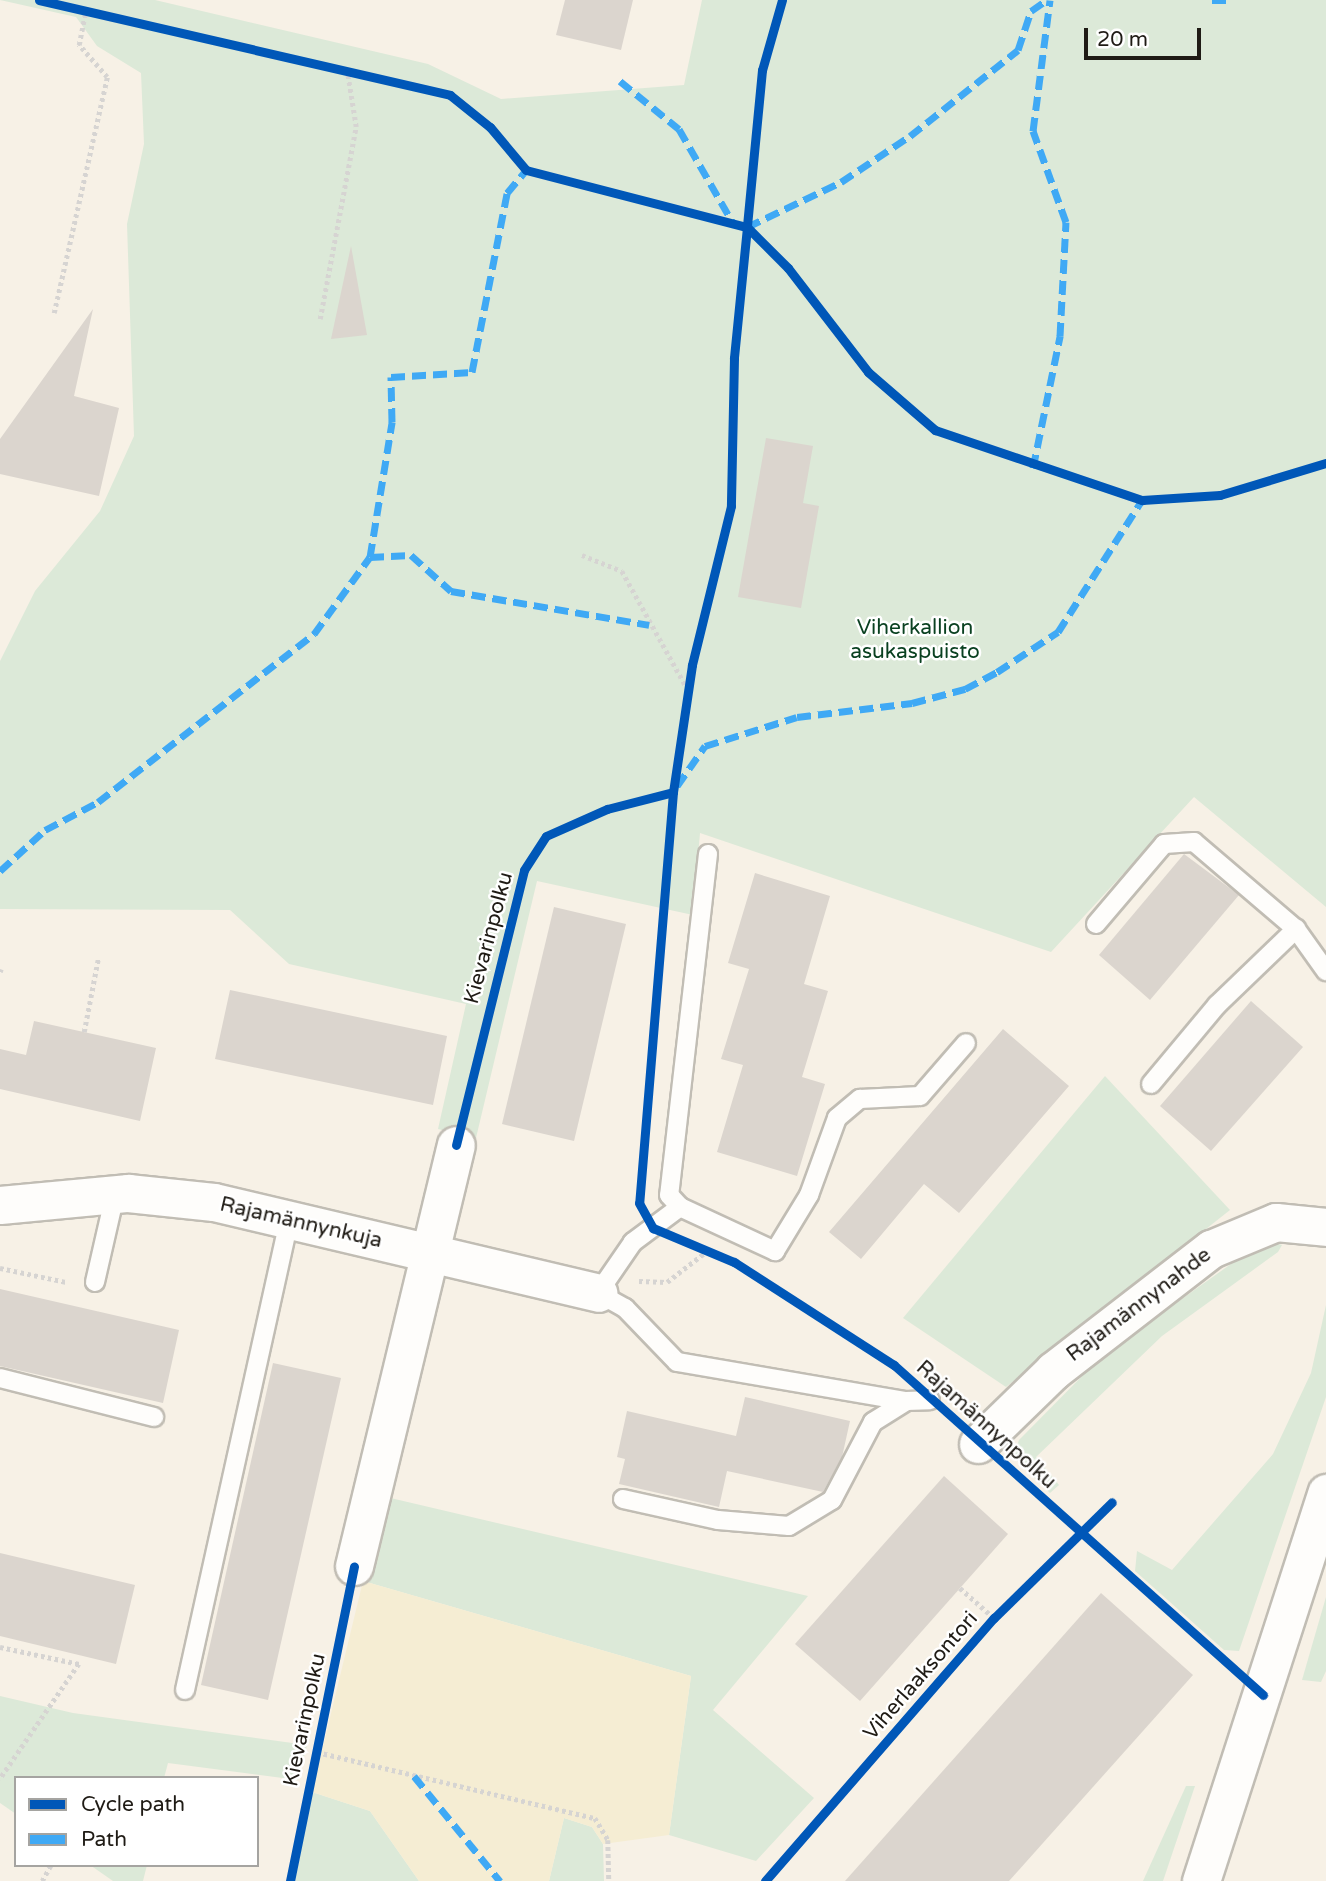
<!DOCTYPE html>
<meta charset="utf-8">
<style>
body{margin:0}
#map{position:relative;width:1326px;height:1881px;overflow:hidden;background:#f7f1e6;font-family:"Varela Round",sans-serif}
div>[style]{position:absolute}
.green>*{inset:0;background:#dce9d8}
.sand>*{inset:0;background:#f5edd3}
.building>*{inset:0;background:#dbd5ce}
.path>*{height:4.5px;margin-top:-2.25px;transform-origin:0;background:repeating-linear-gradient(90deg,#d6d4d2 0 3.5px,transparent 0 7px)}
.roads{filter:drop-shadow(2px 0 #c1bdb4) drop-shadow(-2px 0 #c1bdb4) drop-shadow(0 2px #c1bdb4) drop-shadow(0 -2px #c1bdb4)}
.service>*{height:18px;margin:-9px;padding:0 9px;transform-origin:9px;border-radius:9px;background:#fefdfb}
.minor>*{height:37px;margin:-18.5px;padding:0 18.5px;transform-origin:18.5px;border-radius:18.5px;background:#fefdfb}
.quiet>*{height:7px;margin-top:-3.5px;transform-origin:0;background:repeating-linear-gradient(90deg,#3fa9f5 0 14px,transparent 0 21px)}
.cycleway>*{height:9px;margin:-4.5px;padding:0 4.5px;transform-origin:4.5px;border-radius:4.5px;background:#0057b8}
span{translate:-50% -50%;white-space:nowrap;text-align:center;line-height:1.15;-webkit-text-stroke:5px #fff;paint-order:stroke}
.park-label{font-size:21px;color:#0a4121}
.street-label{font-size:21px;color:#1f1b15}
.legend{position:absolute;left:14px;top:1776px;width:245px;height:91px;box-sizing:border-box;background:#fff;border:2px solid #a5a4a1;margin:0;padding:9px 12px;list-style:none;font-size:21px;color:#1f1b15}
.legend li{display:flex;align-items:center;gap:14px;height:35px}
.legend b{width:35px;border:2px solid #a5a4a1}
.scale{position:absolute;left:1084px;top:28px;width:117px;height:32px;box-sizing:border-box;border:4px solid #1f1b15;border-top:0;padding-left:9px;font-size:21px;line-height:24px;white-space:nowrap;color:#1f1b15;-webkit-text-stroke:5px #fff;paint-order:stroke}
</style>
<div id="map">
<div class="green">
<div style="clip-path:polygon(0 0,155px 0,428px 64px,501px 99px,684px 85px,702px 0,1326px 0,1326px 907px,1194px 797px,1051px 952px,700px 833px,693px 915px,537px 881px,476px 1138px,438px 1129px,466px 1004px,289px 964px,230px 910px,0 909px,0 661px,35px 591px,100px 511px,134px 436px,127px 224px,144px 144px,141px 73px,97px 46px,76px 17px)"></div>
<div style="clip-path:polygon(1105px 1076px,1230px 1210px,1006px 1387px,903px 1318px)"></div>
<div style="clip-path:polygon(1275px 1243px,1282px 1245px,1278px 1252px,1162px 1336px,1036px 1457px,1059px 1485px,1050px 1493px,1013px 1457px,1019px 1440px,1103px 1355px,1245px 1254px)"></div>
<div style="clip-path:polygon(1326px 1305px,1326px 1397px,1239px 1651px,1224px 1650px,1135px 1571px,1137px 1551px,1172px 1570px,1273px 1454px,1311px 1373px)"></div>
<div style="clip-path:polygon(382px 1496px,808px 1596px,713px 1710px,814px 1798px,756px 1861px,669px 1835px,691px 1676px,363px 1581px)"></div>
<div style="clip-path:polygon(1326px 1597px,1326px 1671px,1321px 1682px,1302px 1680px)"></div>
<div style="clip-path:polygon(0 1696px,73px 1713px,307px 1745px,298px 1780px,168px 1763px,164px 1778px,16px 1778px,16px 1814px,0 1803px)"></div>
<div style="clip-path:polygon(1186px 1786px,1195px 1786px,1163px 1881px,1143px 1881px)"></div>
<div style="clip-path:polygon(312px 1792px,370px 1811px,419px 1881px,295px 1881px)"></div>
<div style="clip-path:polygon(564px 1818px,592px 1827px,603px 1844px,604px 1881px,549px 1881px)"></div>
<div style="clip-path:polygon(90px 1865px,147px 1865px,143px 1881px,113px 1881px)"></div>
</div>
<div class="sand">
<div style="clip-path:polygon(363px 1581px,691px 1676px,669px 1835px,603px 1844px,592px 1827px,564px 1818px,549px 1881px,419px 1881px,370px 1811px,312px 1792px)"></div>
</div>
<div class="building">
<div style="clip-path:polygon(565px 0,633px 0,621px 50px,556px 35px)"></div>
<div style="clip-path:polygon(351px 246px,367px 335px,331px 339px)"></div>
<div style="clip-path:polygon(93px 309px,74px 396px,119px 408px,99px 496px,0 474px,0 439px)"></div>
<div style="clip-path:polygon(766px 438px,813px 446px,803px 503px,819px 506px,801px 608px,738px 597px)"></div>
<div style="clip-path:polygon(1184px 854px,1239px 895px,1150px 1000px,1099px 955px)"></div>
<div style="clip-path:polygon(755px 873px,830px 896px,804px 984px,828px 991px,802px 1077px,825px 1084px,797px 1176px,717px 1152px,743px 1065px,721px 1059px,749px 969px,728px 963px)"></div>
<div style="clip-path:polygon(554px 907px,626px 924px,574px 1141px,502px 1124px)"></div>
<div style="clip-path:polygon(230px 990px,447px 1036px,433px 1105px,215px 1059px)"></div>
<div style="clip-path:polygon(1251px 1001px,1303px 1047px,1211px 1151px,1160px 1106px)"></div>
<div style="clip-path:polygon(34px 1021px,156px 1048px,140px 1121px,0 1089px,0 1049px,26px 1055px)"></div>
<div style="clip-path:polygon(1003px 1029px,1069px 1086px,959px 1213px,924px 1184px,861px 1259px,829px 1232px)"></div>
<div style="clip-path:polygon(0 1289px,179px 1330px,163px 1403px,0 1366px)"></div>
<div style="clip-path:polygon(273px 1363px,341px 1378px,268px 1700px,201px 1685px)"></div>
<div style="clip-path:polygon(745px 1397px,850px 1421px,842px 1457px,823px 1492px,727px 1471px,719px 1507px,619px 1484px,625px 1459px,617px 1457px,627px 1411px,736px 1436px)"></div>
<div style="clip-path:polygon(944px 1476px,1008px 1534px,860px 1701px,795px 1644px)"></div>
<div style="clip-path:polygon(0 1553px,135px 1585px,116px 1664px,0 1636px)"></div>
<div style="clip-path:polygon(1101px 1593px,1193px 1675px,1009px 1881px,845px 1881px)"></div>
</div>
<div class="path">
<div style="left:54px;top:313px;width:242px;rotate:-77.3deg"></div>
<div style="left:107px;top:77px;width:43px;rotate:-131.2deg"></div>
<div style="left:79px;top:45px;width:36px;rotate:-79deg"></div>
<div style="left:320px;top:319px;width:195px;rotate:-79.4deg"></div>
<div style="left:356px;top:127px;width:58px;rotate:-99deg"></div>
<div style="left:582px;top:555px;width:43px;rotate:21.8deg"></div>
<div style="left:622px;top:571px;width:136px;rotate:61deg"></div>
<div style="left:0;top:972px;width:3px;rotate:-72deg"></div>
<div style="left:84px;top:1032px;width:74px;rotate:-79.1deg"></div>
<div style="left:0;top:1268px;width:67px;rotate:12deg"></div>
<div style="left:639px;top:1281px;width:28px;rotate:2deg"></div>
<div style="left:667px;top:1282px;width:51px;rotate:-37.8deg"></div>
<div style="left:960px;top:1588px;width:45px;rotate:41.4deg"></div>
<div style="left:0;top:1647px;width:81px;rotate:12.1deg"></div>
<div style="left:79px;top:1664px;width:140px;rotate:124.5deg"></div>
<div style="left:317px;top:1752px;width:286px;rotate:13.4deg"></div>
<div style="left:595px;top:1818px;width:26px;rotate:59deg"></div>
<div style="left:608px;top:1840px;width:41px;rotate:88.6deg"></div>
<div style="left:42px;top:1881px;width:18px;rotate:-61deg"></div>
</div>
<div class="roads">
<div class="service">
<div style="left:708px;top:854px;width:343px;rotate:96.5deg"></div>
<div style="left:669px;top:1195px;width:16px;rotate:47deg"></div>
<div style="left:680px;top:1207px;width:59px;rotate:143.3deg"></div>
<div style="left:633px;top:1242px;width:62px;rotate:124.5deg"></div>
<div style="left:598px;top:1293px;width:31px;rotate:29deg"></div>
<div style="left:625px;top:1308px;width:75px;rotate:46.1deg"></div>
<div style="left:677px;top:1362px;width:232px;rotate:9.7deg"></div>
<div style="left:1096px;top:924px;width:105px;rotate:-49.6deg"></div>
<div style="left:1164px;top:844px;width:30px;rotate:-4deg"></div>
<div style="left:1194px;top:842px;width:134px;rotate:40.5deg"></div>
<div style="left:1296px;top:929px;width:52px;rotate:54.5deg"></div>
<div style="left:1151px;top:1084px;width:103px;rotate:-50.1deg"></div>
<div style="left:1217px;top:1005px;width:110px;rotate:-43.9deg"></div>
<div style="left:680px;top:1207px;width:105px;rotate:24.9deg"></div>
<div style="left:775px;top:1251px;width:66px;rotate:-58.7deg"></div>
<div style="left:809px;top:1195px;width:82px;rotate:-70deg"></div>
<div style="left:837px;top:1118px;width:30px;rotate:-40deg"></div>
<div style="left:860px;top:1099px;width:60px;rotate:-2.9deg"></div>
<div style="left:920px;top:1096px;width:70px;rotate:-49deg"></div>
<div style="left:95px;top:1282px;width:89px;rotate:-77.1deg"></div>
<div style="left:0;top:1378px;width:159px;rotate:14.2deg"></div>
<div style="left:623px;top:1499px;width:97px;rotate:12.5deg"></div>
<div style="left:718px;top:1520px;width:71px;rotate:4.8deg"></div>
<div style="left:789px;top:1526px;width:50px;rotate:-31.2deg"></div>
<div style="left:832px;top:1500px;width:88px;rotate:-62.3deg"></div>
<div style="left:873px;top:1422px;width:39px;rotate:-32deg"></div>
<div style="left:906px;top:1401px;width:24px;rotate:-2deg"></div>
<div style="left:185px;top:1690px;width:482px;rotate:-77.5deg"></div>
</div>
<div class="minor">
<div style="left:0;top:1205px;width:129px;rotate:-5.4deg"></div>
<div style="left:128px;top:1193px;width:86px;rotate:6deg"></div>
<div style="left:214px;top:1202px;width:395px;rotate:13.3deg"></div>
<div style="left:978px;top:1444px;width:105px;rotate:-44.2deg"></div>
<div style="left:1053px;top:1371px;width:200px;rotate:-37.7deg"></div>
<div style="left:1211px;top:1249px;width:70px;rotate:-22.6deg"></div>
<div style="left:1276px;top:1222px;width:50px;rotate:5.7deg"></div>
<div style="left:354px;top:1566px;width:433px;rotate:-76.4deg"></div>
<div style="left:1201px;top:1881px;width:408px;rotate:-72.1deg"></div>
</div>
</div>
<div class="quiet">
<div style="left:1212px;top:0;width:19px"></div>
<div style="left:620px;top:81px;width:76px;rotate:39.1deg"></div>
<div style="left:679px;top:129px;width:108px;rotate:60.1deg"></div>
<div style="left:747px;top:227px;width:104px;rotate:-25.6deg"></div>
<div style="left:841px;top:182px;width:83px;rotate:-33.7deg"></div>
<div style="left:910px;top:136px;width:138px;rotate:-38.5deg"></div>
<div style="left:1018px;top:50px;width:41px;rotate:-71.6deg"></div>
<div style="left:1031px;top:11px;width:19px;rotate:-35deg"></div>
<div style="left:1033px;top:468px;width:135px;rotate:-78.4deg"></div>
<div style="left:1060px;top:336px;width:114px;rotate:-87deg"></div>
<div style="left:1066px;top:222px;width:97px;rotate:-109.9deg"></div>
<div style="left:1033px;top:131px;width:132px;rotate:-82.6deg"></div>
<div style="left:370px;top:557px;width:41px;rotate:-2.8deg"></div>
<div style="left:411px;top:555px;width:54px;rotate:42deg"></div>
<div style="left:451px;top:591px;width:201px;rotate:9.7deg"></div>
<div style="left:677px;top:786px;width:49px;rotate:-55deg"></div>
<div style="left:705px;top:746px;width:96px;rotate:-17.5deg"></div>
<div style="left:797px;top:717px;width:116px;rotate:-6.9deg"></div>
<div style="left:912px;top:703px;width:55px;rotate:-14.8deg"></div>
<div style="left:965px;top:689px;width:36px;rotate:-28deg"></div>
<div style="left:997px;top:672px;width:73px;rotate:-33.3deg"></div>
<div style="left:1058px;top:632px;width:156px;rotate:-57.5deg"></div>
<div style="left:0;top:871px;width:61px;rotate:-42.3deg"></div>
<div style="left:45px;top:830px;width:60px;rotate:-27.8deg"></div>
<div style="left:98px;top:802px;width:274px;rotate:-37.9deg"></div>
<div style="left:314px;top:634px;width:95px;rotate:-54deg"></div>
<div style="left:370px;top:557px;width:137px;rotate:-80.7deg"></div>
<div style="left:392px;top:422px;width:45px;rotate:-91.3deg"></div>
<div style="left:391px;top:377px;width:81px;rotate:-3.5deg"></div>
<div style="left:472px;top:372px;width:182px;rotate:-78.9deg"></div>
<div style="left:507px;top:193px;width:30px;rotate:-50deg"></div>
<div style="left:414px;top:1776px;width:136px;rotate:50.7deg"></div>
</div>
<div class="cycleway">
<div style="left:39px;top:0;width:422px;rotate:13deg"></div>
<div style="left:450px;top:95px;width:51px;rotate:38.7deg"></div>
<div style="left:490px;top:127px;width:56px;rotate:50.1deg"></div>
<div style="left:526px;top:170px;width:228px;rotate:14.5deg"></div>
<div style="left:747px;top:227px;width:132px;rotate:95.7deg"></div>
<div style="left:734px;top:358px;width:148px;rotate:91.2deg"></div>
<div style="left:731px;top:506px;width:164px;rotate:103.8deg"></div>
<div style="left:692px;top:665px;width:128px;rotate:98.5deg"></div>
<div style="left:673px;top:792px;width:412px;rotate:94.7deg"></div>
<div style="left:639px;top:1203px;width:29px;rotate:61deg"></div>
<div style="left:653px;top:1228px;width:88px;rotate:22.8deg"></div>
<div style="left:734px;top:1262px;width:190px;rotate:32.8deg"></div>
<div style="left:894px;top:1365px;width:495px;rotate:41.8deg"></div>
<div style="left:782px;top:0;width:73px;rotate:105.9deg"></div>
<div style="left:762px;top:70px;width:158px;rotate:95.5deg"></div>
<div style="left:747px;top:227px;width:58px;rotate:45deg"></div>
<div style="left:788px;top:268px;width:131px;rotate:52.4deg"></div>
<div style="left:868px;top:372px;width:89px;rotate:40.9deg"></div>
<div style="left:935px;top:430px;width:219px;rotate:18.7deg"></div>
<div style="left:1142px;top:500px;width:78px;rotate:-3.7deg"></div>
<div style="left:1220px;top:495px;width:111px;rotate:-16.8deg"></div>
<div style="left:456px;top:1145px;width:283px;rotate:-76.1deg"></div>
<div style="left:524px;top:870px;width:40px;rotate:-57.1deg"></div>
<div style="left:546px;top:836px;width:67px;rotate:-23.9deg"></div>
<div style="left:607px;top:809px;width:68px;rotate:-14.4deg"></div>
<div style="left:290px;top:1881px;width:321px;rotate:-78.5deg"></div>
<div style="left:765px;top:1881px;width:349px;rotate:-49deg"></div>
<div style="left:994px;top:1618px;width:165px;rotate:-44.5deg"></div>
</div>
<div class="park-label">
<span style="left:915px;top:640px">Viherkallion<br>asukaspuisto</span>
</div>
<div class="street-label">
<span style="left:489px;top:938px;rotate:-75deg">Kievarinpolku</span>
<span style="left:301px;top:1223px;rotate:13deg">Rajamännynkuja</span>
<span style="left:1139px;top:1305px;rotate:-37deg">Rajamännynahde</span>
<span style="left:986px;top:1425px;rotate:42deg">Rajamännynpolku</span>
<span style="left:921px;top:1676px;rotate:-49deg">Viherlaaksontori</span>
<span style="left:305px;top:1720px;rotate:-78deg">Kievarinpolku</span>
</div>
<ul class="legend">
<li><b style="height:9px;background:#0057b8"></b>Cycle path</li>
<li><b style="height:9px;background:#3fa9f5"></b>Path</li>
</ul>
<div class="scale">20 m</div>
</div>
